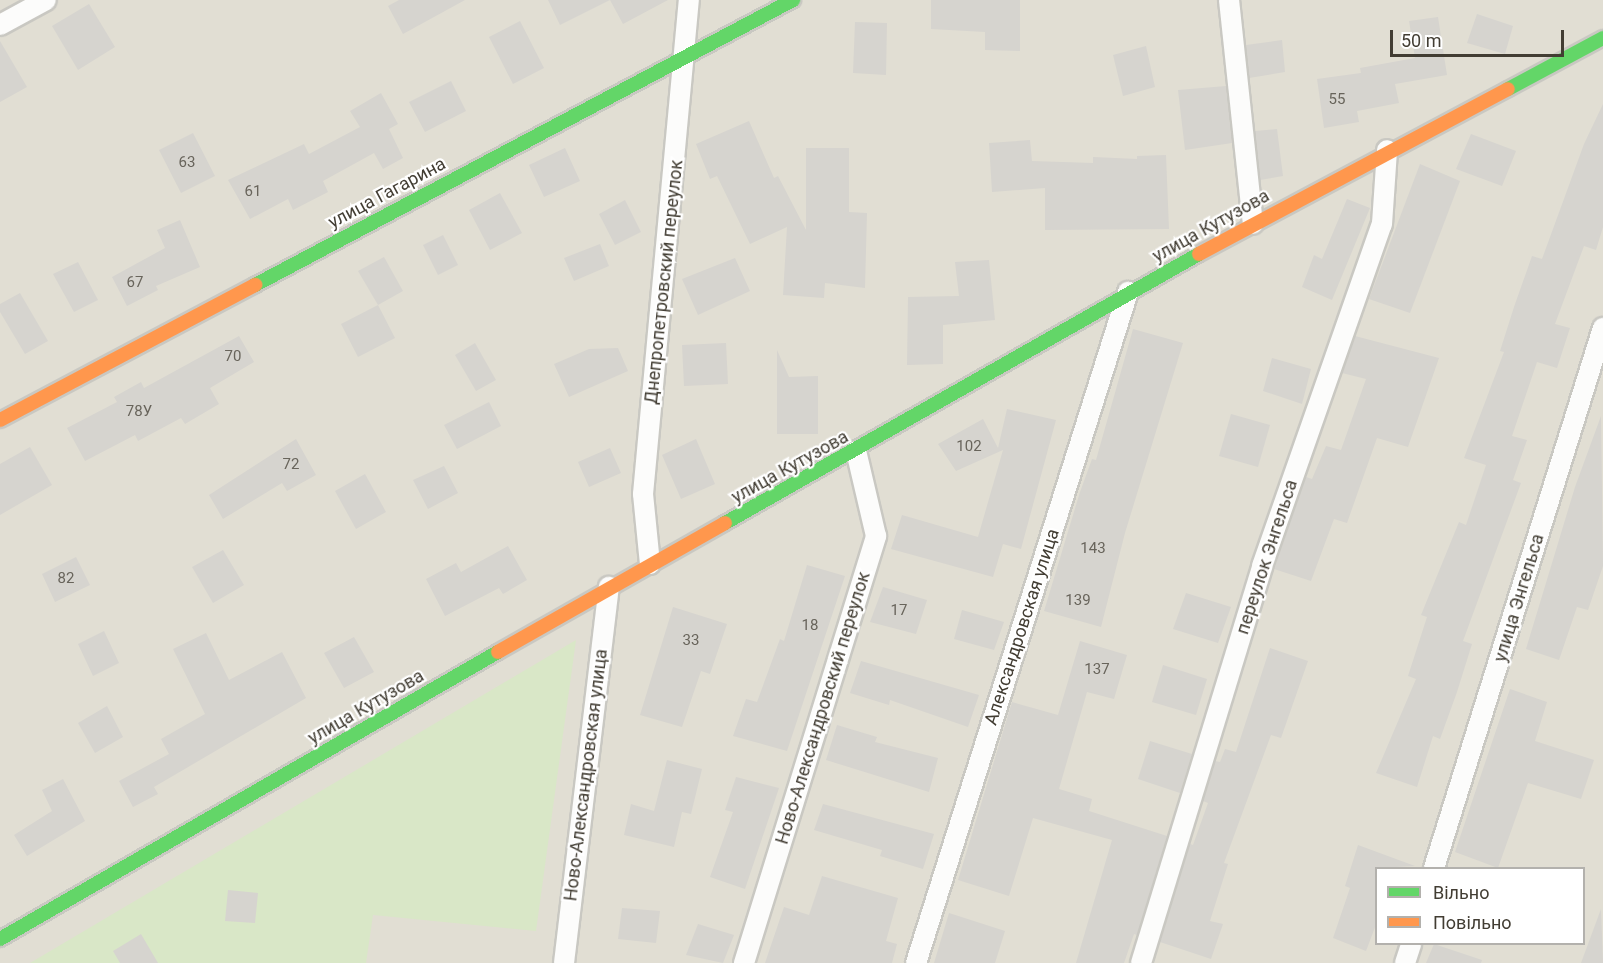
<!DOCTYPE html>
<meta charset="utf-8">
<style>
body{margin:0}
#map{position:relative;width:1603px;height:963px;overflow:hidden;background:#edece6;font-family:Roboto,sans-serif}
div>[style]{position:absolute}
.residential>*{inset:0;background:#e1ded3}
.green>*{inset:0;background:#d9e7c7}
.building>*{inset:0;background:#d6d4cf}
.roads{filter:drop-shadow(2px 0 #c9c8c2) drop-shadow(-2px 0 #c9c8c2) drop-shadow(0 2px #c9c8c2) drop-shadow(0 -2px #c9c8c2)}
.street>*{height:20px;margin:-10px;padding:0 10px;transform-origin:10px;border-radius:10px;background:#fcfcfb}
.fast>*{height:14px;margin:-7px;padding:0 7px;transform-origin:7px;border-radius:7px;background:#63d668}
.slow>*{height:14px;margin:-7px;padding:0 7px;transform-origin:7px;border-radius:7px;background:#ff974d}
span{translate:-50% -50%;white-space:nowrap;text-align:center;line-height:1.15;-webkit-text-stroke:4.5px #fff;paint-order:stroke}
.number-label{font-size:15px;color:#68645b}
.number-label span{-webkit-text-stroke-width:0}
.street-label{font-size:18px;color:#423d33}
.legend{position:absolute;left:1375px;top:867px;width:210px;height:78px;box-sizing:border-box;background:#fff;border:2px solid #b3b1ad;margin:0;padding:8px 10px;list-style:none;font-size:18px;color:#423d33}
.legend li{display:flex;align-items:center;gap:12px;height:30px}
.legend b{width:30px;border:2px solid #b3b1ad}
.scale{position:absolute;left:1390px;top:30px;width:174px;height:27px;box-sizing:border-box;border:3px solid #423d33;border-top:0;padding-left:8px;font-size:18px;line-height:21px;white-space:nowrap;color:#423d33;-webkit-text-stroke:4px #fff;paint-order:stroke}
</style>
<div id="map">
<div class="residential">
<div style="clip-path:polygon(evenodd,0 0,1603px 0,1603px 963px,0 963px,0 0,1376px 868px,1584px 868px,1584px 944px,1376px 944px,1376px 868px)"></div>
</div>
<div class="green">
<div style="clip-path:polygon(576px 640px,536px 931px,373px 915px,366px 963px,30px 963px)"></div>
</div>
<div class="building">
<div style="clip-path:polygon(399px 0,465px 0,403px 34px,388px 6px)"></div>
<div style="clip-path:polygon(548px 0,668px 0,623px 24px,610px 0,560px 25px)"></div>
<div style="clip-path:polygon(931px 0,1020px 0,1020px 51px,985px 50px,985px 32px,931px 29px)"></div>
<div style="clip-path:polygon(89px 4px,115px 47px,78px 70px,52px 26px)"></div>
<div style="clip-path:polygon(1477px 14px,1513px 26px,1505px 54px,1467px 43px)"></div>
<div style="clip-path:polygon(1438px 17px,1447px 75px,1395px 84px,1399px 103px,1357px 111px,1359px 122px,1324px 128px,1317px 79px,1361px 73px,1360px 68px,1415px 58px,1409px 21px)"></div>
<div style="clip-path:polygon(520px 21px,544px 68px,513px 84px,489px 37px)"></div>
<div style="clip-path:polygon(855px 22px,887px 23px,886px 75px,853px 73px)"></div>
<div style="clip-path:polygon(1282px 40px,1285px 72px,1249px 78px,1246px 45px)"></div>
<div style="clip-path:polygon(0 41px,27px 87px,0 102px)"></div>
<div style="clip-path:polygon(1146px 46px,1155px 87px,1123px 96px,1113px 55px)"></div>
<div style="clip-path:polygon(451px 81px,466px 111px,425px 132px,409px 102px)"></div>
<div style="clip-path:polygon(1226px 86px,1232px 143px,1185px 150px,1178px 90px)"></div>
<div style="clip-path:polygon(381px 93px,398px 124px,389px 129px,403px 158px,383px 169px,374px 153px,323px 181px,328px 192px,293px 210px,288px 199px,250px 219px,228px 180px,304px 144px,309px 154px,360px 127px,350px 111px)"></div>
<div style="clip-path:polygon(1603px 104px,1603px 227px,1596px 250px,1584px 246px,1555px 324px,1570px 328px,1557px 368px,1537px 362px,1512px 436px,1527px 440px,1513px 480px,1521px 483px,1463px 641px,1472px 644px,1457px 692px,1440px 739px,1433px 736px,1417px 787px,1376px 773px,1416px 679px,1408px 676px,1427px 617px,1421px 615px,1459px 522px,1466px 525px,1486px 465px,1464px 458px,1504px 352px,1500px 351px,1514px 307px,1532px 256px,1542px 259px,1584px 144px)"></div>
<div style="clip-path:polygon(749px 121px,774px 178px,778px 176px,806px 230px,806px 148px,849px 148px,849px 212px,867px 213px,865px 288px,825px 283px,824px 298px,783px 295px,787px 227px,750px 244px,717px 176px,710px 179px,696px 144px)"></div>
<div style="clip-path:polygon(1277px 129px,1283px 176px,1260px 180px,1255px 131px)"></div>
<div style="clip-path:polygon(193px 133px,215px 176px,181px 193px,159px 150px)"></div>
<div style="clip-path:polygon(1471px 134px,1516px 151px,1502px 186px,1456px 169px)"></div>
<div style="clip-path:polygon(1030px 140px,1032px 161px,1093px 163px,1093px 157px,1137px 159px,1137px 156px,1166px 155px,1169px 229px,1045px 230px,1045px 188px,992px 192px,989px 143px)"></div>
<div style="clip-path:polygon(565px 148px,580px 181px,544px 197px,529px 165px)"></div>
<div style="clip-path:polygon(1420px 164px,1460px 181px,1410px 313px,1369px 299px)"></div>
<div style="clip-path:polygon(500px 193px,522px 233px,490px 250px,469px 210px)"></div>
<div style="clip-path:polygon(1347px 199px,1370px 208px,1332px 300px,1302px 287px,1314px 255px,1322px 259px)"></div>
<div style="clip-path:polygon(625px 200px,641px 232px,615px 245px,599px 214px)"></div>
<div style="clip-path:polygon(180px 220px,200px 267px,156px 286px,158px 290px,127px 306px,112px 277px,165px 248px,157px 230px)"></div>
<div style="clip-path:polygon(443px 235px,458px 265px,438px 275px,423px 245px)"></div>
<div style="clip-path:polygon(600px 244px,609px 266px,574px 281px,564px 258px)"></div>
<div style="clip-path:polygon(384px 257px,403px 291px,378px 305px,358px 271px)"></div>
<div style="clip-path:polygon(735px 258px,750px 291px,698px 315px,682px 279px)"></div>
<div style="clip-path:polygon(989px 260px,995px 320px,943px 325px,943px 364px,907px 365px,908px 297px,959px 296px,955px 262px)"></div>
<div style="clip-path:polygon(78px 262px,98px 300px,74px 312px,53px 274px)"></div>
<div style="clip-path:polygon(20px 293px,48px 341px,25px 354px,0 312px,0 304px)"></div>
<div style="clip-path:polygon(378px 305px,395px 338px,358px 357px,341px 324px)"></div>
<div style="clip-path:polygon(1133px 329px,1183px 343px,1125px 533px,1101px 627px,1044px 611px,1080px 492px,1092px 459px,1096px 460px)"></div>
<div style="clip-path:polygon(239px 336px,254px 362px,210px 388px,219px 404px,185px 424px,181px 418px,138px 441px,135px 435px,85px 461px,67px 428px,117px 402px,114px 397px,141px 382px,144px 388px)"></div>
<div style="clip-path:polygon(1355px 336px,1439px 358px,1408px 447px,1377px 438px,1347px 523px,1334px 519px,1311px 581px,1274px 569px,1306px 477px,1312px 479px,1326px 446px,1341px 450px,1366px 379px,1342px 373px)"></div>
<div style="clip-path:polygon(475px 343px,496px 380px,476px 391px,455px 355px)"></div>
<div style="clip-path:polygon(726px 343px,728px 384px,684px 386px,682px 345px)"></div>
<div style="clip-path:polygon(618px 348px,628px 371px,569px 397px,554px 364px,589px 349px)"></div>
<div style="clip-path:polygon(777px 350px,789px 377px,818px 376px,818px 434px,777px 434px)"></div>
<div style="clip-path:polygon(1272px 358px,1311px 369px,1302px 404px,1263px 391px)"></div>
<div style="clip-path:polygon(489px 402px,501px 426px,457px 449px,444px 425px)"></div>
<div style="clip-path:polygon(1007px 409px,1056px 420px,1021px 549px,1003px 544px,993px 577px,891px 549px,902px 515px,978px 537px,1003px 450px,956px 471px,938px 444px,983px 419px,998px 448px)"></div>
<div style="clip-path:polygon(1231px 414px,1270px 425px,1258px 467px,1219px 456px)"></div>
<div style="clip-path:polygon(1601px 416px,1603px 566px,1588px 610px,1577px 607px,1559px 660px,1526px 649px,1575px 487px)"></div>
<div style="clip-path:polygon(296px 439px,316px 475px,287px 491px,282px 483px,223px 519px,209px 495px)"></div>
<div style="clip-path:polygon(696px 439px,715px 484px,681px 499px,662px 455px)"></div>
<div style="clip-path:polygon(30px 447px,52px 485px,0 515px,0 464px)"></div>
<div style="clip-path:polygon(610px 448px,621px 473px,589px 487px,578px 462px)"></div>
<div style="clip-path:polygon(444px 466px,458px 493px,428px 509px,413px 480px)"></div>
<div style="clip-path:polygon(365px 474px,386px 512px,356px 529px,335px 491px)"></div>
<div style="clip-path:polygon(508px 546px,527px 580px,503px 594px,499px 588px,445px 616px,426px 579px,456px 563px,461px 572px)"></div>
<div style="clip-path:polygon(223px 550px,244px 585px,213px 603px,192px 567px)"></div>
<div style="clip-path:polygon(76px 557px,90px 585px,55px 602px,42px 574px)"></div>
<div style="clip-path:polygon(807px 565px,845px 576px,787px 751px,733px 736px,746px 699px,757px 702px,780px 639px,784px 641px)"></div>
<div style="clip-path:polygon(883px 587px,927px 600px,916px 634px,870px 622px)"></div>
<div style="clip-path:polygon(1186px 593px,1231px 607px,1218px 643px,1173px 629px)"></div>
<div style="clip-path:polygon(673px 607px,727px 624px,710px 674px,701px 671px,682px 727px,640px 715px)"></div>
<div style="clip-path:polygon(962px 610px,1004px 622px,994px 650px,954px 639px)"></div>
<div style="clip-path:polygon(104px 631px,119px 663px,93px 676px,78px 644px)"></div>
<div style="clip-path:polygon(206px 633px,229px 680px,282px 652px,306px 698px,154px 787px,158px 794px,133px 807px,119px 781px,169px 754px,161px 739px,205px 714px,173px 649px)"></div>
<div style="clip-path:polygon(354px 637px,374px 672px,344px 688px,324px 653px)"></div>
<div style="clip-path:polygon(1080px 641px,1127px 655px,1114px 699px,1087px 692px,1059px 789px,1092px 799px,1089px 811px,1167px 836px,1137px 935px,1134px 934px,1124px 963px,1076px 963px,1112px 840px,1033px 818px,1009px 896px,958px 880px,1012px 702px,1058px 715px)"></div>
<div style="clip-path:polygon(1270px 648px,1308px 661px,1281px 738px,1271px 735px,1224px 863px,1228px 864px,1210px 921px,1223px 924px,1211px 959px,1160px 942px,1190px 844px,1193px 845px,1208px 803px,1203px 801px,1215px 761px,1220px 762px,1225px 749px,1236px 752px)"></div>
<div style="clip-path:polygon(861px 661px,979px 695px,968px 727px,890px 700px,889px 705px,850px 693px)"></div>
<div style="clip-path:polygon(1163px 665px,1207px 679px,1196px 715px,1152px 702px)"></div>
<div style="clip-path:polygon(1510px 689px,1547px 702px,1535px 741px,1594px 760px,1581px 799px,1528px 783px,1498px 868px,1455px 852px)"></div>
<div style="clip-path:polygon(107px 706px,123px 737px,95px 753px,78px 723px)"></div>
<div style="clip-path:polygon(837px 725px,877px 737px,875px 742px,938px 758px,929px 792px,826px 760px)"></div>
<div style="clip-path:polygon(1150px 741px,1192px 754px,1180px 793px,1138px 779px)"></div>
<div style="clip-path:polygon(667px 760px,702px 769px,691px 814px,682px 812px,674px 847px,624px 835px,631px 804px,654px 811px)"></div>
<div style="clip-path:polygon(736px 777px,779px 788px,745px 889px,710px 877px,733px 812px,725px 810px)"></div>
<div style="clip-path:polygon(63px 779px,85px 821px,27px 856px,14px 835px,52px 811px,42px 790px)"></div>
<div style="clip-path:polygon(823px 804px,934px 834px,923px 869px,880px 856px,882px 850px,814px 830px)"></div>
<div style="clip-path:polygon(1358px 845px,1415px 866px,1377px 868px,1377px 922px,1366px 951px,1333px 938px,1350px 888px,1345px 886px)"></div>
<div style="clip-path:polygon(822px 876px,898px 898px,886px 941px,897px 944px,892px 963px,765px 963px,784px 907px,809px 915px)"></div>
<div style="clip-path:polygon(228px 890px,258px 893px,255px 923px,225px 921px)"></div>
<div style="clip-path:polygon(622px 908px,660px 911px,656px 943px,618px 939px)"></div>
<div style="clip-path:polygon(1601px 909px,1603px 963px,1581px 963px)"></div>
<div style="clip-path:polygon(949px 913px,1005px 931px,995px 963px,934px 963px)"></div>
<div style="clip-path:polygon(698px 924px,734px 935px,723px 963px,686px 955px)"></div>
<div style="clip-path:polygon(141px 934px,158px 963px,120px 963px,113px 951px)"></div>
<div style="clip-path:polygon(1434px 944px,1482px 960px,1481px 963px,1426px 963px)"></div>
</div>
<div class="roads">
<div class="street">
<div style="left:1229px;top:0;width:225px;rotate:83.9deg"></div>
<div style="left:0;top:25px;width:52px;rotate:-28.5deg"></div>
<div style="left:650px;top:564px;width:70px;rotate:-95.7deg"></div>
<div style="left:643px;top:494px;width:496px;rotate:-84.7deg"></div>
<div style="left:1434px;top:868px;width:566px;rotate:-72.62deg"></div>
<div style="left:564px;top:963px;width:379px;rotate:-83.2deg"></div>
<div style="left:744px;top:963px;width:447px;rotate:-72.8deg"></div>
<div style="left:876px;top:536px;width:87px;rotate:-103.2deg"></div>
<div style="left:916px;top:963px;width:704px;rotate:-72.47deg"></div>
<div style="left:1141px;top:963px;width:415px;rotate:-73deg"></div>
<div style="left:1262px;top:566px;width:362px;rotate:-70.7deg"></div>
<div style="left:1382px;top:224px;width:74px;rotate:-86.1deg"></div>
<div style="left:1405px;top:963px;width:20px;rotate:-72deg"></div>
</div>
<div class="fast">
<div style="left:1508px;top:89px;width:108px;rotate:-28.2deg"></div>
<div style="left:255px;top:285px;width:609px;rotate:-27.91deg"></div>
<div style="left:725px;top:523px;width:545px;rotate:-29.58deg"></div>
<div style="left:0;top:939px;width:575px;rotate:-29.96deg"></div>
</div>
<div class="slow">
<div style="left:1199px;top:254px;width:350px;rotate:-28.1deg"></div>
<div style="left:0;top:420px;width:289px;rotate:-27.9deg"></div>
<div style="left:498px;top:652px;width:261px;rotate:-29.6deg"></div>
</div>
</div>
<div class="number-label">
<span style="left:1337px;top:100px">55</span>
<span style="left:187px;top:163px">63</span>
<span style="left:253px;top:192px">61</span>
<span style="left:135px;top:283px">67</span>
<span style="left:233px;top:357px">70</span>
<span style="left:139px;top:412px">78У</span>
<span style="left:969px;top:447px">102</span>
<span style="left:291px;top:465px">72</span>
<span style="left:1093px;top:549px">143</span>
<span style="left:66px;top:579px">82</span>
<span style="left:1078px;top:601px">139</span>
<span style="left:899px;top:611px">17</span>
<span style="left:810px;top:626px">18</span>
<span style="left:691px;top:641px">33</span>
<span style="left:1097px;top:670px">137</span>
</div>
<div class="street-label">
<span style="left:387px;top:193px;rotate:-28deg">улица Гагарина</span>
<span style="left:1211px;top:226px;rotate:-29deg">улица Кутузова</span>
<span style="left:664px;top:282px;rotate:-84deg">Днепропетровский переулок</span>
<span style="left:790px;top:467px;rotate:-29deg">улица Кутузова</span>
<span style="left:1267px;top:557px;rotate:-72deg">переулок Энгельса</span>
<span style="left:1519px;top:598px;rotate:-73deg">улица Энгельса</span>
<span style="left:1022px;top:627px;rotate:-72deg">Александровская улица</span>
<span style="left:366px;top:707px;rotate:-30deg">улица Кутузова</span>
<span style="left:823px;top:708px;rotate:-73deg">Ново-Александровский переулок</span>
<span style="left:586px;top:775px;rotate:-83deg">Ново-Александровская улица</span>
</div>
<ul class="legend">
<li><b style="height:8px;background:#63d668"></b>Вільно</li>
<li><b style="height:8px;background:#ff974d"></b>Повільно</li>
</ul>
<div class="scale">50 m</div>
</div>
